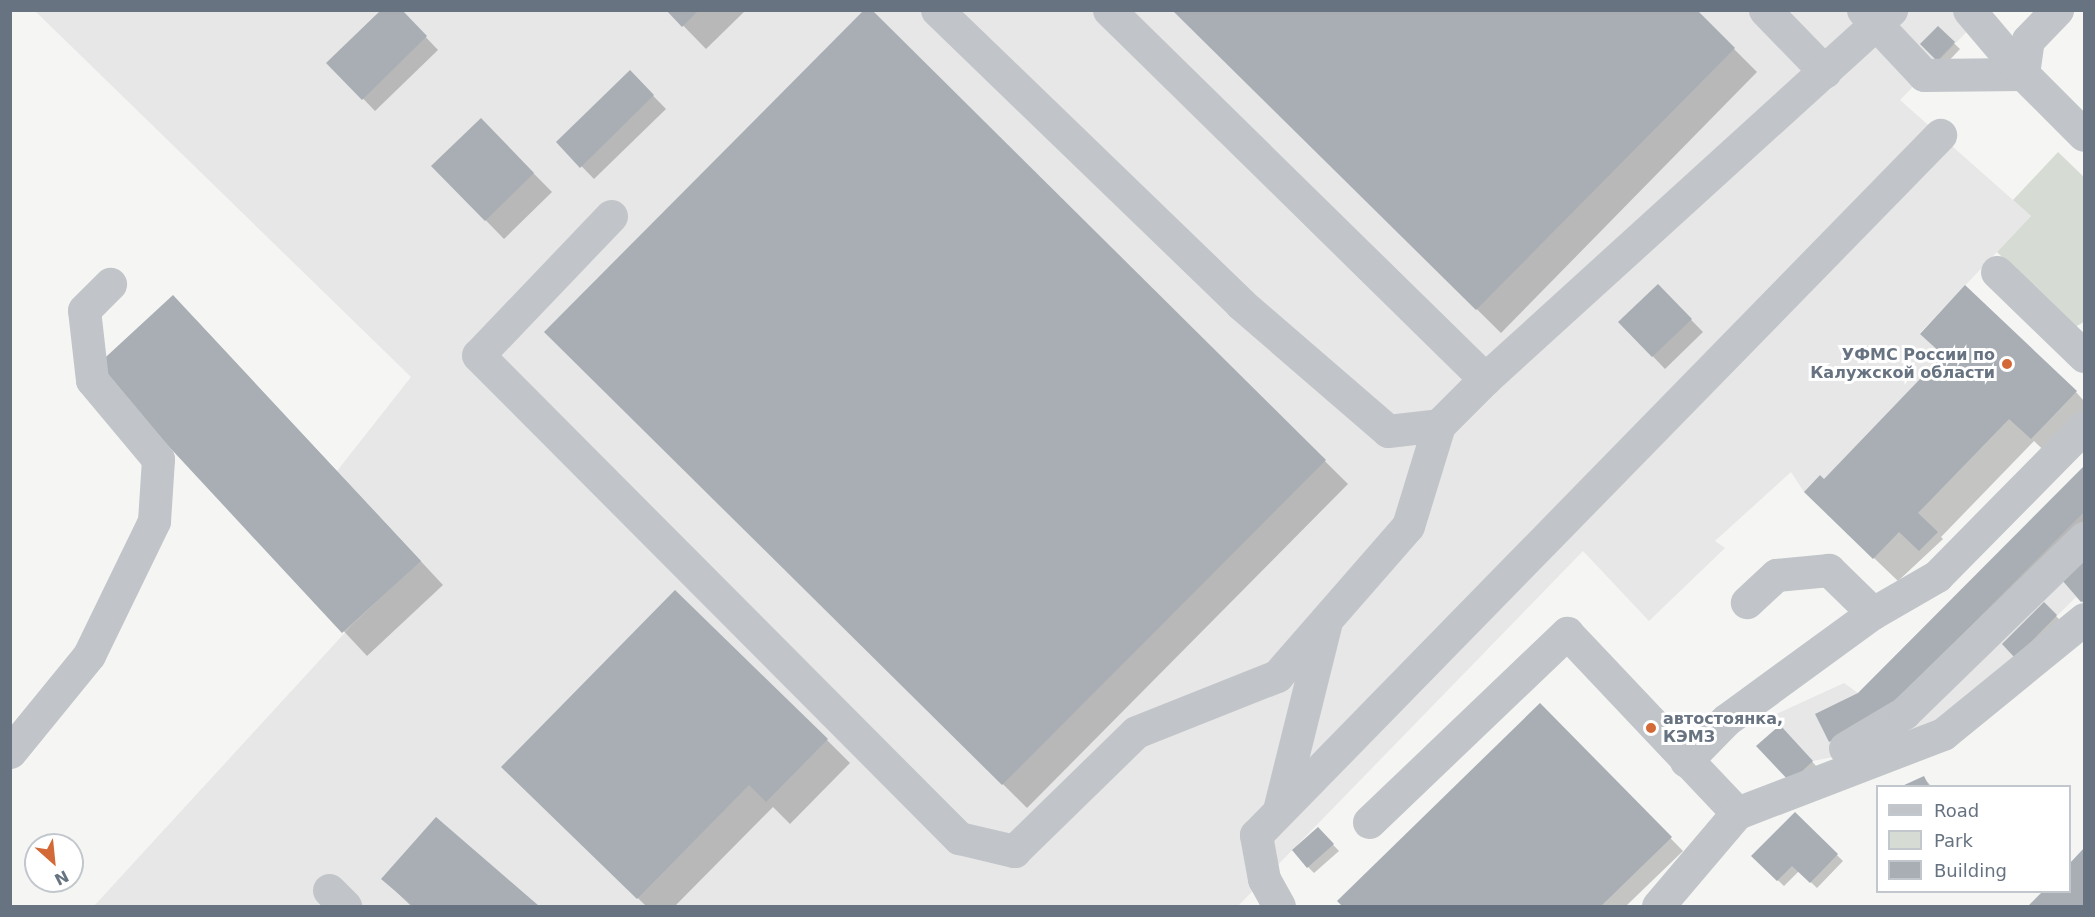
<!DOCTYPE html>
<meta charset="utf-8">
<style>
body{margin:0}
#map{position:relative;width:2095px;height:917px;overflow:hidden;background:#f5f6f3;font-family:"DejaVu Sans",sans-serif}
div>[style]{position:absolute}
.built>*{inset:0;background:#e6e7e6}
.green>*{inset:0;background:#d6dcd4}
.shadow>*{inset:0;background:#0003}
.building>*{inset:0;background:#a8aeb4}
.minor>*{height:33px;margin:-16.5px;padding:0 16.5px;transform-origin:16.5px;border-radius:16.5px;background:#c1c4c8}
.dots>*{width:16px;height:16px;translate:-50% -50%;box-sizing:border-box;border:3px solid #fff;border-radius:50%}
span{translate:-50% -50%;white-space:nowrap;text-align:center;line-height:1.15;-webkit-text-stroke:6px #fff;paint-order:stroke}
.poi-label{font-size:16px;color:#677381;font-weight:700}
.right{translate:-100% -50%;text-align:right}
.left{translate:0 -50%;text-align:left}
.frame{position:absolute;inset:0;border:12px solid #677381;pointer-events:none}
.legend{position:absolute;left:1876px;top:785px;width:195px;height:108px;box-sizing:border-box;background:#fff;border:2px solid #c2c7cd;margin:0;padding:8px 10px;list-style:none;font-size:18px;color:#677381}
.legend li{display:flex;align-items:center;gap:12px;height:30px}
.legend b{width:30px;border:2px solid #c2c7cd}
.north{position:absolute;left:24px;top:833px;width:60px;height:60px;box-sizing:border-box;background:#fff;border:2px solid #c2c7cd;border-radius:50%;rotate:153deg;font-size:16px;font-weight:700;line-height:24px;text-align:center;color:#677381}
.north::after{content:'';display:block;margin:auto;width:21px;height:27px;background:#d26937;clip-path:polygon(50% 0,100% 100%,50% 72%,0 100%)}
</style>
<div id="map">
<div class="built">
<div style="clip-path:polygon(35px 11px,1987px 11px,1900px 100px,2031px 216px,1920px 333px,1943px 355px,1824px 479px,1820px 475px,1804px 492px,1791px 472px,1715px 541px,1725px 548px,1649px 621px,1583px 551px,1238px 906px,94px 906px,352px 625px,420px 561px,337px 471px,411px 377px)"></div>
<div style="clip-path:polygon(2084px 466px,2084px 600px,2081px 602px,2076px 597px,2015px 658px,1935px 721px,1848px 754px,1813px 761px,1790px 782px,1772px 716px,1844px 683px,1858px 693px)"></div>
</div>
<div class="green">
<div style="clip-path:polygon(2058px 152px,2084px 177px,2084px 322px,2073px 328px,1997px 252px,2031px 216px,2013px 200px)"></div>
</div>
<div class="shadow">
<div style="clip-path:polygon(400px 10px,438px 50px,375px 111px,329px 63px)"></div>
<div style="clip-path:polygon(668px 10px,746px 10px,706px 49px)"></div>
<div style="clip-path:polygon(870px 10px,1348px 484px,1027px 808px,546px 332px)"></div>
<div style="clip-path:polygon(1174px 10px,1734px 49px,1757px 72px,1501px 333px)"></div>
<div style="clip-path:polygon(1938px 28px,1960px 49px,1944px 66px,1922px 44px)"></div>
<div style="clip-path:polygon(630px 72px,666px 109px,594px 179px,558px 142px)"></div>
<div style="clip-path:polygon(481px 120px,552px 192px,504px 239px,433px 166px)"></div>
<div style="clip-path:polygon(1658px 286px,1703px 332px,1665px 369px,1620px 322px)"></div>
<div style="clip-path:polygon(196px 320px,443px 585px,367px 656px,97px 368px)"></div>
<div style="clip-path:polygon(2076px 392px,2084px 401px,2084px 430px,2055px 461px,2034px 441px,1941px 537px,1943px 539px,1898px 581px,1829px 515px,1824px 481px)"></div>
<div style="clip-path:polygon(2084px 468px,2084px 524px,1887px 723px,1859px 694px)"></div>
<div style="clip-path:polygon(2084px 562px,2084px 604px,2064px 580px)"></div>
<div style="clip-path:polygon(2044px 604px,2062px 622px,2022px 662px)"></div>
<div style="clip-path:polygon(1540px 705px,1683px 851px,1626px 906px,1344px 906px,1339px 901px)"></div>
<div style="clip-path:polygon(1786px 733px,1818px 768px,1797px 787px)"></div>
<div style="clip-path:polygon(827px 740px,850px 763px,790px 824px,773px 807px,675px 906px,646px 906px,527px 790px)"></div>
<div style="clip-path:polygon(1924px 778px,1931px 786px,1905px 786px)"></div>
<div style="clip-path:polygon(1795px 814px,1843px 861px,1817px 888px,1799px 871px,1784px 886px,1753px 856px)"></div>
<div style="clip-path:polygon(436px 819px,537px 906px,411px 906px,383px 879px)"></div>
<div style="clip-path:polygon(1318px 829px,1339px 851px,1314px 873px,1308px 867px)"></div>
<div style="clip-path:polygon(2084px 850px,2084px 906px,2030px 906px,2045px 892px,2070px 892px,2070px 866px)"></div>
</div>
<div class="building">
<div style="clip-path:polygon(381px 10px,402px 10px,427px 36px,362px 100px,326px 63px)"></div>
<div style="clip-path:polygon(666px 10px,699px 10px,682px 27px)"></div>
<div style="clip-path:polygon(864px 10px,872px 10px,1326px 460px,1002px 785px,544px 332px)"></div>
<div style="clip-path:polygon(1172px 10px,1697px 10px,1735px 48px,1476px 310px)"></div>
<div style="clip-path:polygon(1938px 26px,1955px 42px,1937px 61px,1920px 44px)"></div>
<div style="clip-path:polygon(630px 70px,654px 95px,580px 168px,556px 142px)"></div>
<div style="clip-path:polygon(481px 118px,534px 173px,485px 221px,431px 166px)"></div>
<div style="clip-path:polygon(1658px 284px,1692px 319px,1652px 357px,1618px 322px)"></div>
<div style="clip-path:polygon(1965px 285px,2077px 391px,2031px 439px,2009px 419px,1918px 513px,1938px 532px,1919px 551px,1899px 532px,1873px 559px,1804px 492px,1820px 475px,1824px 479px,1943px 355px,1920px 334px)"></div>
<div style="clip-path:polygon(173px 295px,421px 561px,342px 633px,95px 367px)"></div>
<div style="clip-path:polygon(2084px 466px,2084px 512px,1880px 717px,1829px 742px,1815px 714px,1858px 693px)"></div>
<div style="clip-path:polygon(2084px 560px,2084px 600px,2081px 602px,2062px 580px)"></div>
<div style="clip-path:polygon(675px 590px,828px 739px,766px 802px,749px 785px,637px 899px,501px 767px)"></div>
<div style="clip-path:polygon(2044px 602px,2057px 615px,2015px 658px,2002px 644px)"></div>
<div style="clip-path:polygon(1540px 703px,1672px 837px,1601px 906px,1342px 906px,1337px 901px)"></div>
<div style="clip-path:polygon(1780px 725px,1813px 761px,1790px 782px,1756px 746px)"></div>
<div style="clip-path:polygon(1924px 776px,1929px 786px,1902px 786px)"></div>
<div style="clip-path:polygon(1795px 812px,1838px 854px,1810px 883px,1792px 866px,1777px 881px,1751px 856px)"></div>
<div style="clip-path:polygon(436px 817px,539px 906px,413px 906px,381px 879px)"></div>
<div style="clip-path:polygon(1318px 827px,1334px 844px,1307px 868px,1292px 850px)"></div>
<div style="clip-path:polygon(2084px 848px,2084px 906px,2028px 906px,2042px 892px,2070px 892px,2070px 863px)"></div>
</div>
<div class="minor">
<div style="left:937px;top:10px;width:423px;rotate:44deg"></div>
<div style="left:1241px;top:304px;width:194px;rotate:40.8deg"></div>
<div style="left:1388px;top:431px;width:51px;rotate:-6.7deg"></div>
<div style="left:1109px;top:10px;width:527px;rotate:44.46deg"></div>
<div style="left:1765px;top:10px;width:86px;rotate:45.9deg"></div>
<div style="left:1863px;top:10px;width:89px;rotate:46.8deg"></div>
<div style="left:1924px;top:75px;width:99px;rotate:-0.6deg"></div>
<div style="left:1969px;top:10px;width:84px;rotate:49.8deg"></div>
<div style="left:2023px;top:74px;width:86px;rotate:45deg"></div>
<div style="left:2023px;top:74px;width:34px;rotate:-82deg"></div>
<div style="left:2028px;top:40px;width:42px;rotate:-46deg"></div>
<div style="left:611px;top:216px;width:192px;rotate:133.7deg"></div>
<div style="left:478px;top:355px;width:682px;rotate:45.12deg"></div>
<div style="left:959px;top:838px;width:57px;rotate:13.3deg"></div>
<div style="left:1014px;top:851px;width:170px;rotate:-44.3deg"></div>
<div style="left:1136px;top:732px;width:152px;rotate:-21.7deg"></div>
<div style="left:1277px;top:676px;width:199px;rotate:-48.9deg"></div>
<div style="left:1408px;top:526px;width:106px;rotate:-72.9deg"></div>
<div style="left:1439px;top:425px;width:65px;rotate:-45deg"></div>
<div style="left:1485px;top:379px;width:549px;rotate:-42.27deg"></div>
<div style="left:1997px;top:272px;width:121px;rotate:44deg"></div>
<div style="left:1873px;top:613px;width:74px;rotate:-30deg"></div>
<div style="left:1937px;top:576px;width:209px;rotate:-45.4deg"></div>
<div style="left:1845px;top:748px;width:69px;rotate:-30.7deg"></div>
<div style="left:1904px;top:713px;width:251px;rotate:-44.2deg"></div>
<div style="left:10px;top:752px;width:125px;rotate:-50.8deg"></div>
<div style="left:89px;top:655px;width:149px;rotate:-64.1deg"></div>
<div style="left:154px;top:521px;width:62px;rotate:-86.3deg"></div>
<div style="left:158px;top:459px;width:103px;rotate:-129.9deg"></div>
<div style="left:92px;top:380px;width:70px;rotate:-96.5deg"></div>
<div style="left:84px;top:310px;width:37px;rotate:-45deg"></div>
<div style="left:1686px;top:761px;width:57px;rotate:-45.7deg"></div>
<div style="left:1726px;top:720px;width:182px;rotate:-36.1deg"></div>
<div style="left:1873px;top:613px;width:62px;rotate:-135.7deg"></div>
<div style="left:1829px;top:570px;width:53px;rotate:174.6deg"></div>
<div style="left:1776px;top:575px;width:40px;rotate:137deg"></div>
<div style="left:1279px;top:810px;width:191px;rotate:-76deg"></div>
<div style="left:1369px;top:822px;width:274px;rotate:-43.7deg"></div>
<div style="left:1567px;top:633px;width:248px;rotate:46.6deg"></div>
<div style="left:329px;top:890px;width:23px;rotate:45deg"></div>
<div style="left:1279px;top:906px;width:31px;rotate:-119deg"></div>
<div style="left:1264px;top:879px;width:45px;rotate:-100.3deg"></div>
<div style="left:1256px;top:835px;width:979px;rotate:-45.66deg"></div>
<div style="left:1658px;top:906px;width:122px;rotate:-49.7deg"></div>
<div style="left:1737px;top:813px;width:221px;rotate:-21deg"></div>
<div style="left:1943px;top:734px;width:182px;rotate:-39.2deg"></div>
</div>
<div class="dots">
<div style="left:2007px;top:364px;background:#d26937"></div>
<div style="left:1651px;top:728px;background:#d26937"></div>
</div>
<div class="poi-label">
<span class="right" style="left:1995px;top:364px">УФМС России по<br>Калужской области</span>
<span class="left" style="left:1663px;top:728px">автостоянка,<br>КЭМЗ</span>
</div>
<div class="frame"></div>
<ul class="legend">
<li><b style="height:8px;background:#c1c4c8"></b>Road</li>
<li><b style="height:16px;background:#d6dcd4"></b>Park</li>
<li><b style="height:16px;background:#a8aeb4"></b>Building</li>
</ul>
<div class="north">N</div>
</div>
